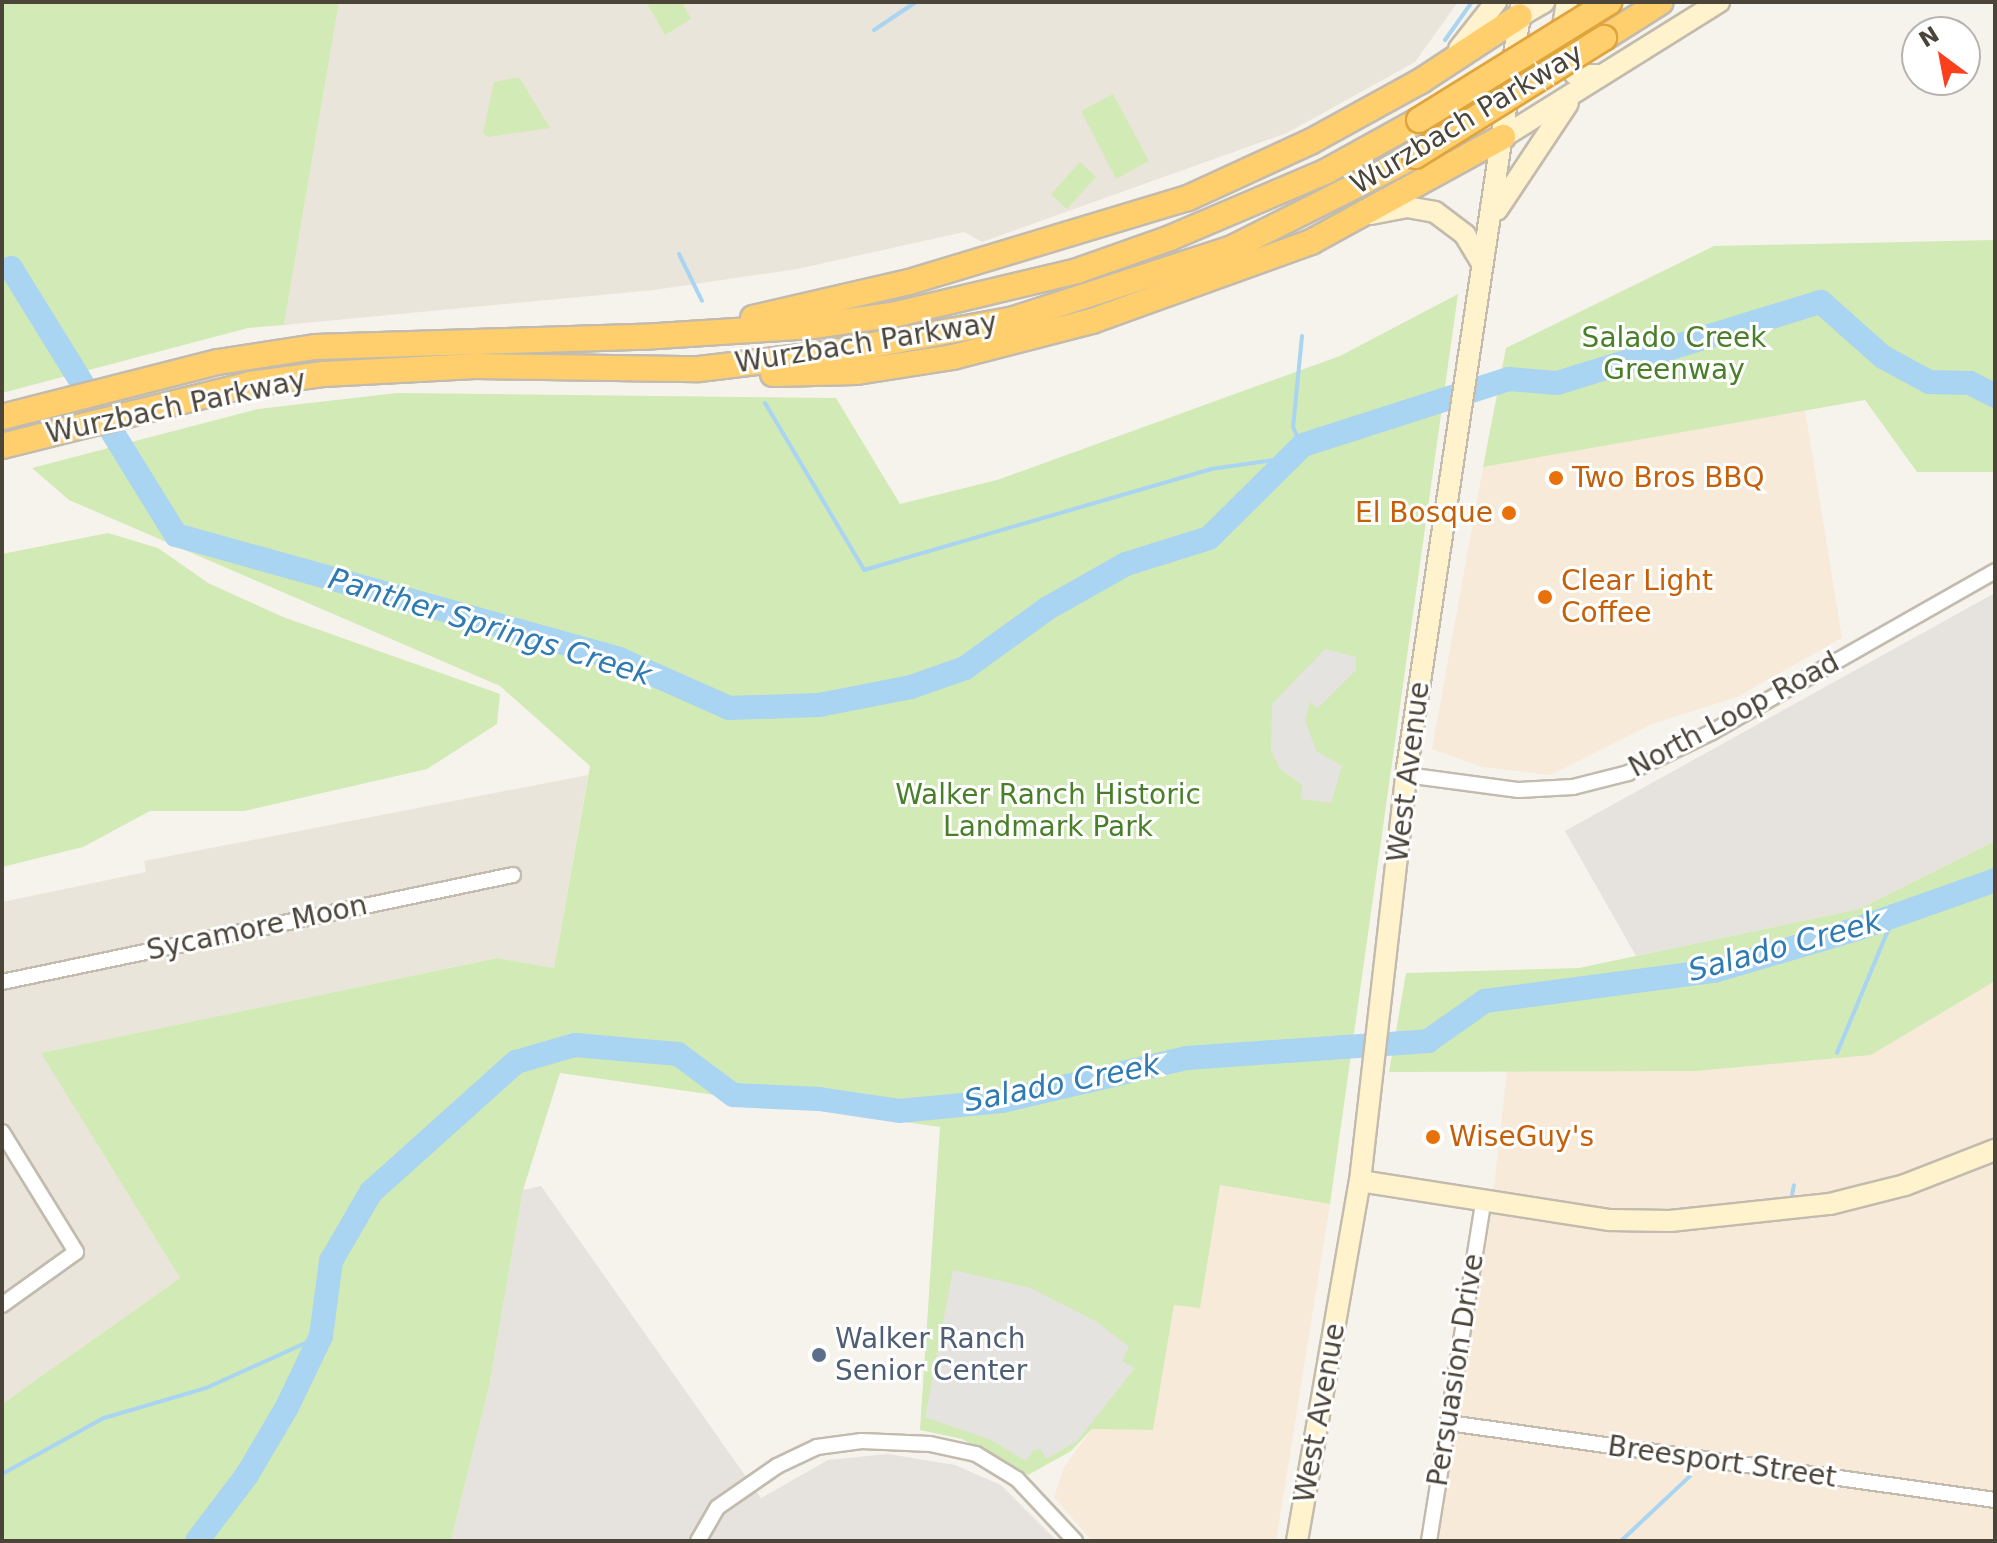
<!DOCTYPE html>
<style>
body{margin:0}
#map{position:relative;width:1997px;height:1543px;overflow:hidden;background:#f6f3ec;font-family:"DejaVu Sans",sans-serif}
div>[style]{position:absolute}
.residential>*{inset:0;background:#eae5da}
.commercial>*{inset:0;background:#f7ead8}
.industrial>*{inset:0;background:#e6e2dd}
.green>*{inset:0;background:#d2eab5}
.parking>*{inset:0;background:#e5e3e0}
.stream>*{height:4px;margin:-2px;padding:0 2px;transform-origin:2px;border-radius:2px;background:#a9d4f2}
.river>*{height:24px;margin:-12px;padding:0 12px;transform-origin:12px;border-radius:12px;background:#a9d4f2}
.roads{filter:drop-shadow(2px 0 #c2bbae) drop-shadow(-2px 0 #c2bbae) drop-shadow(0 2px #c2bbae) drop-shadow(0 -2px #c2bbae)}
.street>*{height:14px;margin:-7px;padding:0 7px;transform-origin:7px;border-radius:7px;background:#fff}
.secondary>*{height:20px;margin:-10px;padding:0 10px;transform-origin:10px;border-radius:10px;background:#fff3cd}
.highway>*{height:24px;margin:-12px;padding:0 12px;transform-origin:12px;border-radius:12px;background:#ffcf6e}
.bridges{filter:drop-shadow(2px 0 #e0a43c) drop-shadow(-2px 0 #e0a43c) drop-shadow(0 2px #e0a43c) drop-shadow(0 -2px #e0a43c)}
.highway-bridge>*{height:24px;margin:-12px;padding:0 12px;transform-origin:12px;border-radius:12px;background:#ffcf6e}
.dots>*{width:22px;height:22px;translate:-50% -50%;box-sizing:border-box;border:4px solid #fff;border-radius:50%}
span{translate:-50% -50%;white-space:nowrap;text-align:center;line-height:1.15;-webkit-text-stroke:6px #fff;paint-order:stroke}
.street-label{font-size:28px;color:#4b4439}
.park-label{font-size:28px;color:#4a7f2a}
.food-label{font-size:28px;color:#c56008}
.left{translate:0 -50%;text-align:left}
.right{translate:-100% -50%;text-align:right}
.service-label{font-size:28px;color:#4e5e75}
.water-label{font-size:30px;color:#2e7ab2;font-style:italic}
.frame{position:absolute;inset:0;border:4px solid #4b4439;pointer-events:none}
.north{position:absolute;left:1901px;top:16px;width:80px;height:80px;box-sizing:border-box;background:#fff;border:2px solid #b7b4b0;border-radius:50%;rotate:328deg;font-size:22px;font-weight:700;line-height:32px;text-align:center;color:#4b4439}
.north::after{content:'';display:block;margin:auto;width:28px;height:36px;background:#fc3f1d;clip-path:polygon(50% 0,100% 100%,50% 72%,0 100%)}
</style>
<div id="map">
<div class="residential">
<div style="clip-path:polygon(339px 2px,1458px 2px,1415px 62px,1287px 133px,982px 242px,964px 232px,797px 269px,654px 290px,284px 325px)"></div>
<div style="clip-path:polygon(588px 775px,554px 968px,496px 958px,42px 1053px,180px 1278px,2px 1404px,2px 902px,146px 872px,144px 861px)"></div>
</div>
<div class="commercial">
<div style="clip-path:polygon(1805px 410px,1842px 638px,1737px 697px,1652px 724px,1551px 775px,1482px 767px,1432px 749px,1483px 467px)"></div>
<div style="clip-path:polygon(1995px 981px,1995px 1541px,1437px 1541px,1491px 1214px,1507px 1071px,1697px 1071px,1871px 1055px)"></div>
<div style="clip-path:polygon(1220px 1185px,1330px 1204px,1276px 1541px,1092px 1541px,1054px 1497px,1064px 1467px,1092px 1429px,1153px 1430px,1174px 1305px,1200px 1307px)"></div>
</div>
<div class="industrial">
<div style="clip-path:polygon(1995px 593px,1995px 841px,1859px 909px,1636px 956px,1565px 831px)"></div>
<div style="clip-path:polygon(541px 1186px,761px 1498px,828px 1460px,888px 1454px,955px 1465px,1001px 1485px,1057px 1541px,451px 1541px,489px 1387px,523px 1190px)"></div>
</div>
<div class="green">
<div style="clip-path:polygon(2px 2px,339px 2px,284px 325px,248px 328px,2px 393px)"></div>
<div style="clip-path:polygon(646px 2px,682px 2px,691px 19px,665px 35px)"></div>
<div style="clip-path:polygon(519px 77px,550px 128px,488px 137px,483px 133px,494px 82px)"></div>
<div style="clip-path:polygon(1113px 94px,1149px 161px,1116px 179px,1081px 111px)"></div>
<div style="clip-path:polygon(1080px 162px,1096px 177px,1067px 209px,1051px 194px)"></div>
<div style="clip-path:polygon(1995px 240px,1995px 472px,1917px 472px,1865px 400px,1483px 467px,1506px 348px,1714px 246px)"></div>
<div style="clip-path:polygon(1458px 294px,1330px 1204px,1220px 1185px,1200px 1308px,1174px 1305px,1153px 1430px,1092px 1429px,1071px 1451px,1028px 1475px,962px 1439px,920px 1430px,940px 1127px,560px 1073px,523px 1190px,489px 1387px,451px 1541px,2px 1541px,2px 1404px,180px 1278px,41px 1053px,497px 958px,554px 968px,590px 766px,500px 686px,69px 500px,32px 468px,258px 409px,397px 393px,836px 398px,900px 504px,997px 480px,1340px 356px)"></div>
<div style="clip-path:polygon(108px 533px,158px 548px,208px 583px,283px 617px,500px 694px,497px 724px,427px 769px,244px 811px,150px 811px,83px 847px,2px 867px,2px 554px)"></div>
<div style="clip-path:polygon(1995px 841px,1995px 981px,1871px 1055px,1697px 1071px,1389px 1072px,1406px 973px,1579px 968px,1859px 909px)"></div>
</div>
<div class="parking">
<div style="clip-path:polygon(1325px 649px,1356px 657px,1356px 670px,1318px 708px,1310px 702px,1305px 720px,1316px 751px,1342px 766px,1331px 803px,1301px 799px,1302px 785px,1280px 769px,1271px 751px,1272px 704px)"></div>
<div style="clip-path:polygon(953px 1270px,1031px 1288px,1097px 1322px,1129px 1347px,1122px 1361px,1135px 1368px,1077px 1441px,1046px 1459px,1041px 1449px,1034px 1450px,1026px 1461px,991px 1440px,925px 1417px)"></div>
</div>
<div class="stream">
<div style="left:874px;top:30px;width:50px;rotate:-33.7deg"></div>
<div style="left:1445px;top:40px;width:47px;rotate:-54.6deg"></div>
<div style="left:679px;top:254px;width:52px;rotate:63.9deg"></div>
<div style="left:1302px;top:336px;width:91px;rotate:95.6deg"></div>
<div style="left:1293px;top:427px;width:22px;rotate:66deg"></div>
<div style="left:765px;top:403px;width:194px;rotate:59.3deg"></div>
<div style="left:864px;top:570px;width:361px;rotate:-16.2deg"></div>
<div style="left:1211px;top:469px;width:78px;rotate:-8.1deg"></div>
<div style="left:1837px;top:1053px;width:148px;rotate:-67.4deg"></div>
<div style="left:1792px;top:1195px;width:10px;rotate:-79deg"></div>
<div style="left:2px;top:1474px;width:116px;rotate:-28.8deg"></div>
<div style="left:104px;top:1418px;width:106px;rotate:-16.4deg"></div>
<div style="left:206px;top:1388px;width:126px;rotate:-24.3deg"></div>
<div style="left:1621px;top:1541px;width:95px;rotate:-43.3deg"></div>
</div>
<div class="river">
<div style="left:11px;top:268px;width:314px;rotate:58.3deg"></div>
<div style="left:176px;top:535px;width:460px;rotate:15.6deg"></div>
<div style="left:619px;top:659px;width:120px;rotate:24deg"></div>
<div style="left:729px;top:708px;width:90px;rotate:-1.9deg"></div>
<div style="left:819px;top:705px;width:94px;rotate:-11.1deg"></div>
<div style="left:911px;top:687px;width:57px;rotate:-19.4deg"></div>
<div style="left:965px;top:668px;width:102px;rotate:-35.9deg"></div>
<div style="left:1048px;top:608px;width:90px;rotate:-29.4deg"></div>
<div style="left:1126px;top:564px;width:87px;rotate:-17.4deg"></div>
<div style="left:1209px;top:538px;width:132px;rotate:-44.7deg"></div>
<div style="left:1303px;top:445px;width:216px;rotate:-17.8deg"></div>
<div style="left:1509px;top:379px;width:48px;rotate:4.8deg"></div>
<div style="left:1557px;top:383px;width:276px;rotate:-17.1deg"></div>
<div style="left:1821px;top:302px;width:83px;rotate:41.6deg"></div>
<div style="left:1883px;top:357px;width:52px;rotate:28.5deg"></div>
<div style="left:1929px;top:382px;width:41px;rotate:1.4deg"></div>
<div style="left:1970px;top:383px;width:28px;rotate:27deg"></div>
<div style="left:197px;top:1541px;width:83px;rotate:-52.9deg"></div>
<div style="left:247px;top:1475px;width:79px;rotate:-59.5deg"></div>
<div style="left:287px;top:1407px;width:79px;rotate:-64.4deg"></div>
<div style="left:321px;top:1336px;width:76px;rotate:-82.4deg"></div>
<div style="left:331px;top:1261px;width:80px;rotate:-59.9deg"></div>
<div style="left:371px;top:1192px;width:195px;rotate:-41.9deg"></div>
<div style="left:516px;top:1062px;width:61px;rotate:-16.1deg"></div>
<div style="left:575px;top:1045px;width:103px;rotate:5deg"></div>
<div style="left:678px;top:1054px;width:69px;rotate:36.7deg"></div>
<div style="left:733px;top:1095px;width:86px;rotate:2.7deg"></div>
<div style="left:819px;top:1099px;width:81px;rotate:8.5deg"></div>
<div style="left:899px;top:1111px;width:103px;rotate:-5.5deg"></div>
<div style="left:1002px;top:1101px;width:190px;rotate:-13.1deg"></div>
<div style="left:1187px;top:1058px;width:242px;rotate:-4deg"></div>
<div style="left:1428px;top:1041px;width:70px;rotate:-35.1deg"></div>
<div style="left:1485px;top:1001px;width:231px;rotate:-7.5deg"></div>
<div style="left:1714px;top:971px;width:149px;rotate:-16.4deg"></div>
<div style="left:1857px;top:929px;width:146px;rotate:-19.5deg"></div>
</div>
<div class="roads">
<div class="street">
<div style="left:1406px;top:775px;width:114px;rotate:7.6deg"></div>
<div style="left:1519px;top:790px;width:54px;rotate:-3.2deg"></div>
<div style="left:1573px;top:787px;width:57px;rotate:-14.3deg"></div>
<div style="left:1628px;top:773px;width:93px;rotate:-26deg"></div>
<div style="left:1712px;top:732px;width:326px;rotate:-29.6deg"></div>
<div style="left:2px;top:982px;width:522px;rotate:-11.83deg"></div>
<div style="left:2px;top:1132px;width:141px;rotate:58.3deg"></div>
<div style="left:76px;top:1252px;width:91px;rotate:144.4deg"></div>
<div style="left:1449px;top:1423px;width:551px;rotate:8.03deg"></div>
<div style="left:698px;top:1541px;width:39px;rotate:-60deg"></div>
<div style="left:718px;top:1507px;width:72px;rotate:-34.8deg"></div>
<div style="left:777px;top:1466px;width:44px;rotate:-25.4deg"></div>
<div style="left:817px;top:1447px;width:45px;rotate:-7.6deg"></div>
<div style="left:862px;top:1441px;width:68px;rotate:2.5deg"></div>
<div style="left:930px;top:1444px;width:47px;rotate:12.3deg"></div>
<div style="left:976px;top:1454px;width:48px;rotate:31.4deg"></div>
<div style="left:1017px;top:1479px;width:85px;rotate:46.9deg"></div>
<div style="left:1429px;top:1541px;width:346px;rotate:-80.9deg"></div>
</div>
<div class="secondary">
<div style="left:1567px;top:2px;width:55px;rotate:99.5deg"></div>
<div style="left:1558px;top:56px;width:26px;rotate:47deg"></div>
<div style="left:1576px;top:75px;width:26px"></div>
<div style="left:1520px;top:16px;width:28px;rotate:-30deg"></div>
<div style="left:1459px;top:49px;width:60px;rotate:-51.8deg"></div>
<div style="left:1503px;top:137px;width:255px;rotate:-32deg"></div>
<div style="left:1497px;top:210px;width:128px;rotate:-56.4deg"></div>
<div style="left:1371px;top:214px;width:37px;rotate:-11deg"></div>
<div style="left:1407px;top:207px;width:28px;rotate:10deg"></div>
<div style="left:1435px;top:212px;width:38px;rotate:37deg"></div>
<div style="left:1465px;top:235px;width:33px;rotate:59deg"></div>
<div style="left:1360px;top:1181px;width:253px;rotate:8.9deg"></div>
<div style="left:1610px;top:1220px;width:60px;rotate:1deg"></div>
<div style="left:1670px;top:1221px;width:161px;rotate:-6.1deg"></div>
<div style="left:1830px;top:1204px;width:77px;rotate:-14.2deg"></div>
<div style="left:1905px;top:1185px;width:97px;rotate:-21.3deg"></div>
<div style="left:1297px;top:1541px;width:365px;rotate:-80.1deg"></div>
<div style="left:1360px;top:1181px;width:409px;rotate:-83.5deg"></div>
<div style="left:1406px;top:775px;width:782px;rotate:-81.47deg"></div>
</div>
<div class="highway">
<div style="left:1604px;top:38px;width:67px;rotate:-32.3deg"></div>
<div style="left:753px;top:318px;width:160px;rotate:-13deg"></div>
<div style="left:909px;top:282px;width:291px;rotate:-16.8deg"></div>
<div style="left:1188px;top:198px;width:134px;rotate:-24.7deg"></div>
<div style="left:1310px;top:142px;width:127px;rotate:-28.8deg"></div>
<div style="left:1421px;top:81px;width:118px;rotate:-33.3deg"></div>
<div style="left:773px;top:374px;width:84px;rotate:-1.4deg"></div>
<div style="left:857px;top:372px;width:97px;rotate:-8.9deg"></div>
<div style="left:953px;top:357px;width:144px;rotate:-14.5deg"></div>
<div style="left:1092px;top:321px;width:233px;rotate:-19.8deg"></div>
<div style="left:1311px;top:242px;width:219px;rotate:-28.7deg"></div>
<div style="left:2px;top:417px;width:223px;rotate:-14.3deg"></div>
<div style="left:218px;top:362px;width:98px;rotate:-8.8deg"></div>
<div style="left:315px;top:347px;width:327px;rotate:-1.8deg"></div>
<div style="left:642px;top:337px;width:171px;rotate:-3.7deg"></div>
<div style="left:813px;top:326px;width:85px;rotate:-8.1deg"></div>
<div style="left:897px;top:314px;width:185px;rotate:-13.4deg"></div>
<div style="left:1077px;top:271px;width:99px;rotate:-19.5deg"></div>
<div style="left:1170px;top:238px;width:171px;rotate:-23.1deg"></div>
<div style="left:1327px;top:171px;width:105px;rotate:-29deg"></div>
<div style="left:2px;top:446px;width:256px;rotate:-14deg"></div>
<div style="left:250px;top:384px;width:75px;rotate:-7.7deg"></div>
<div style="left:324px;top:374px;width:151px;rotate:-3deg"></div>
<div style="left:475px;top:366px;width:224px;rotate:0.8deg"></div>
<div style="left:699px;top:369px;width:126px;rotate:-6.8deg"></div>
<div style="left:824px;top:354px;width:193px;rotate:-10.4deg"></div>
<div style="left:1014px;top:319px;width:227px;rotate:-18deg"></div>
<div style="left:1230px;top:249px;width:207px;rotate:-26.7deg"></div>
</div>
</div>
<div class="bridges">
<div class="highway-bridge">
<div style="left:1419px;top:120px;width:224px;rotate:-31.8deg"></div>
<div style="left:1415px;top:156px;width:223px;rotate:-32deg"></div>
</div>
</div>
<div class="dots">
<div style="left:1556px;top:478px;background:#e8710a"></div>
<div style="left:1509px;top:513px;background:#e8710a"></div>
<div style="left:1545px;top:597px;background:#e8710a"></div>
<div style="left:1433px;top:1137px;background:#e8710a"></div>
<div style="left:819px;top:1355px;background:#5c6f8a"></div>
</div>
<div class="street-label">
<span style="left:1467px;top:119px;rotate:-31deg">Wurzbach Parkway</span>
<span style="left:866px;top:343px;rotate:-9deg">Wurzbach Parkway</span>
<span style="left:176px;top:407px;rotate:-12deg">Wurzbach Parkway</span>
<span style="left:1734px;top:715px;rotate:-28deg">North Loop Road</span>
<span style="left:1409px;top:772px;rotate:-83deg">West Avenue</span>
<span style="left:257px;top:928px;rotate:-12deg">Sycamore Moon</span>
<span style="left:1456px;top:1370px;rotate:-81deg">Persuasion Drive</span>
<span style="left:1320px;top:1413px;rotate:-80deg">West Avenue</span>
<span style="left:1722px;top:1462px;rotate:8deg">Breesport Street</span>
</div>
<div class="park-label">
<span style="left:1674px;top:354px">Salado Creek<br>Greenway</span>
<span style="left:1048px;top:811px">Walker Ranch Historic<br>Landmark Park</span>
</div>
<div class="food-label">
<span class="left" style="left:1572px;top:478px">Two Bros BBQ</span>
<span class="right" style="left:1493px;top:513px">El Bosque</span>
<span class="left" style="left:1561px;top:597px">Clear Light<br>Coffee</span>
<span class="left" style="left:1449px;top:1137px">WiseGuy's</span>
</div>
<div class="service-label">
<span class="left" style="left:835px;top:1355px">Walker Ranch<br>Senior Center</span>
</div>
<div class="water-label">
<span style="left:490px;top:627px;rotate:17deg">Panther Springs Creek</span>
<span style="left:1785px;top:946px;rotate:-15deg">Salado Creek</span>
<span style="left:1062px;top:1083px;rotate:-11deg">Salado Creek</span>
</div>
<div class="frame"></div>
<div class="north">N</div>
</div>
